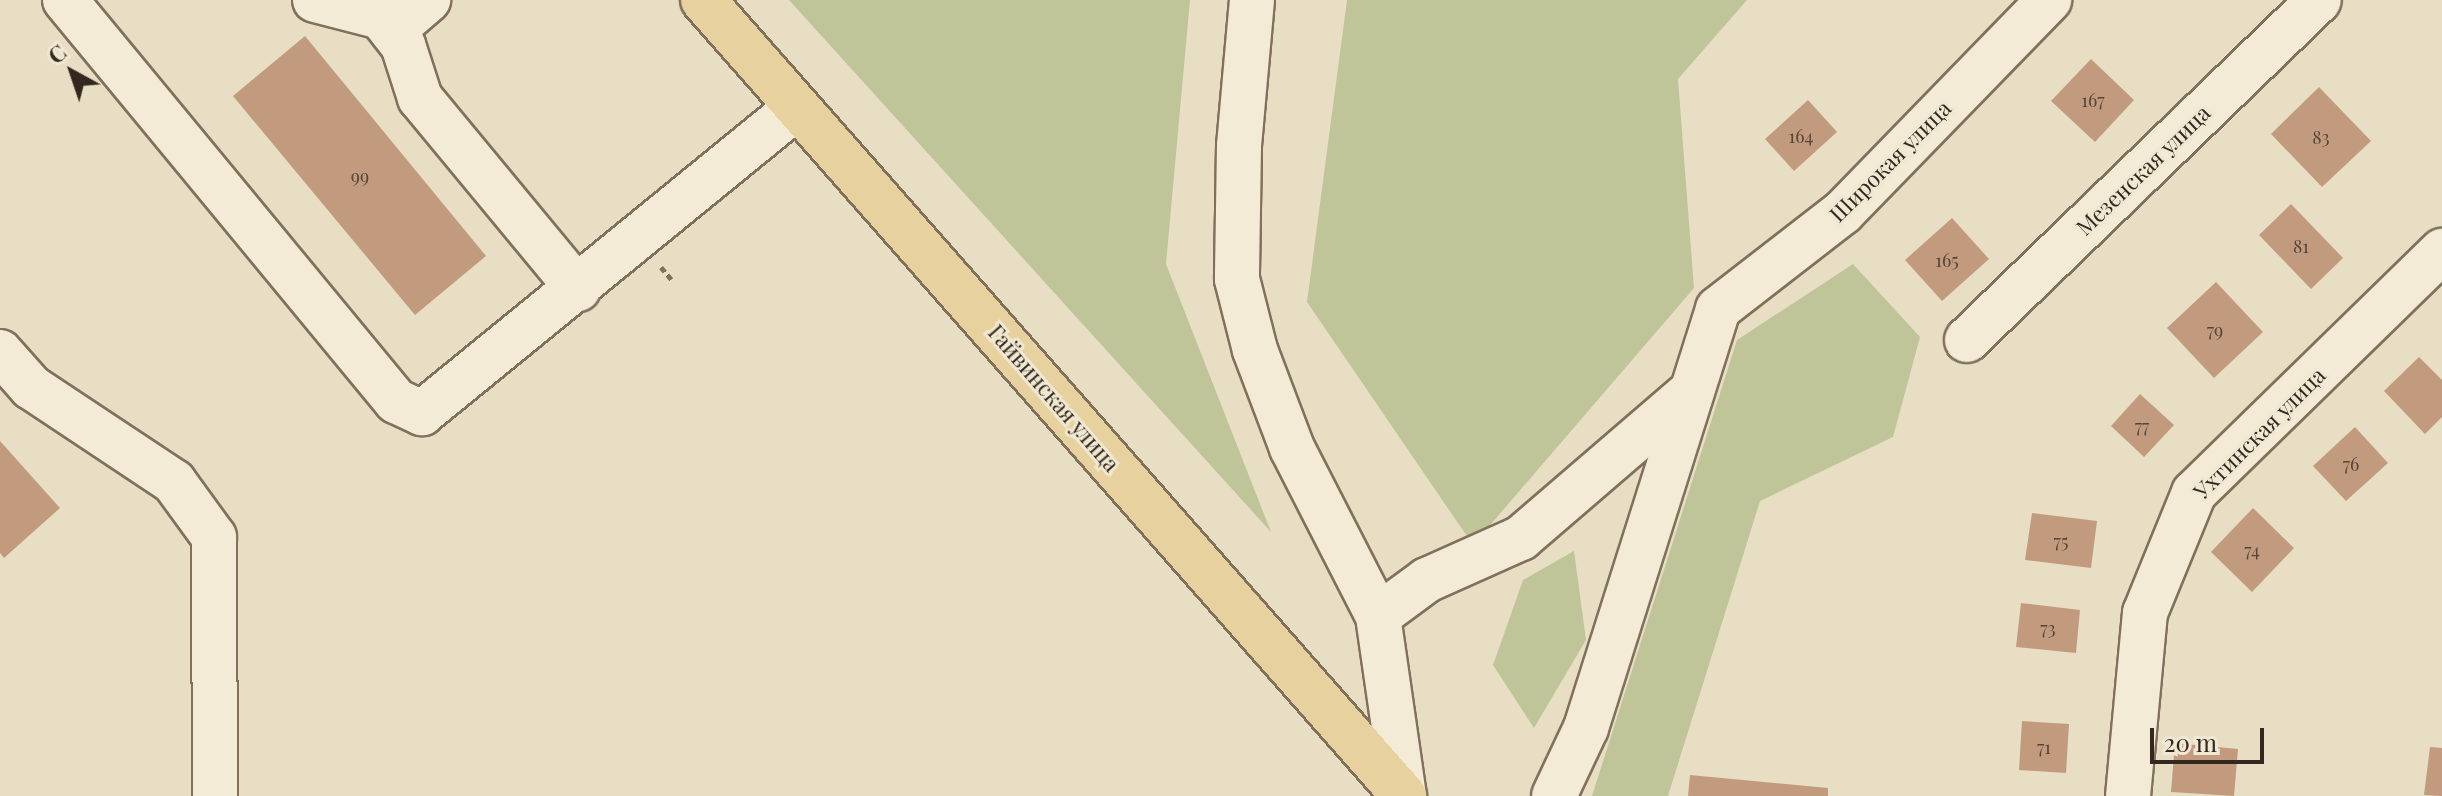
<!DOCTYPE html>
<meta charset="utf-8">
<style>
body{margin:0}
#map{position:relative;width:2442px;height:796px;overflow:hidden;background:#e8dec4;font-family:"Playfair Display",serif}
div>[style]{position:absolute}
.green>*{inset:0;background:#bfc599}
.building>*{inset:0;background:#c29b7e}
.path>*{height:5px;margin-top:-2.5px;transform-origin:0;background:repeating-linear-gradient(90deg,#80705c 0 6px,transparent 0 10px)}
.roads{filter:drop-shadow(2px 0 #80705c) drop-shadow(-2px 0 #80705c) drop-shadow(0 2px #80705c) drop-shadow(0 -2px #80705c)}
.minor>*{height:44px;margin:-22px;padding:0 22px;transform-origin:22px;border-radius:22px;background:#f4ebd6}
.major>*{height:44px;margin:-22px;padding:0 22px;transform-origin:22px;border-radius:22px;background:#e7d29f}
span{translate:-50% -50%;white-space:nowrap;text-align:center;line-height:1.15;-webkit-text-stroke:6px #f0e8d2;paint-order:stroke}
.number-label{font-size:18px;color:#564537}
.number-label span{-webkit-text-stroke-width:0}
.street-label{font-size:22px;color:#32281f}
.north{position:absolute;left:32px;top:32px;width:80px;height:80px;-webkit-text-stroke:6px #f0e8d2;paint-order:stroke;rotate:320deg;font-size:22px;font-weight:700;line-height:32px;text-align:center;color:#32281f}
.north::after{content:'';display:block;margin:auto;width:28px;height:36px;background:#32281f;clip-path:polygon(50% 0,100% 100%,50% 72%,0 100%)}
.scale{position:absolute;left:2150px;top:728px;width:114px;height:36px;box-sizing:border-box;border:4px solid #32281f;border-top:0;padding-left:10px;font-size:24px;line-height:28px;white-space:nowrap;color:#32281f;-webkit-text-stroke:6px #f0e8d2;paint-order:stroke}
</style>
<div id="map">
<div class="green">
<div style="clip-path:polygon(789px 0,1190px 0,1166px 264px,1271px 532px)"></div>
<div style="clip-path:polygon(1347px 0,1747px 0,1678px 79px,1694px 288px,1473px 545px,1307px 302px)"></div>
<div style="clip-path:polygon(1853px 264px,1920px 337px,1893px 437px,1760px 501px,1668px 796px,1592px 796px,1737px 340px)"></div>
<div style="clip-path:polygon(1574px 551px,1586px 640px,1534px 728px,1493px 665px,1523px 580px)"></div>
</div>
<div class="building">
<div style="clip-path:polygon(305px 36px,486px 256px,415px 315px,233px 96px)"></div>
<div style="clip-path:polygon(2091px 59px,2134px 100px,2095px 142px,2051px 101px)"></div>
<div style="clip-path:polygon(2319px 87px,2371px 141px,2322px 187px,2271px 134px)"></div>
<div style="clip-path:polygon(1808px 100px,1837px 132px,1794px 171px,1765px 139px)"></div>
<div style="clip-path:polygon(2291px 204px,2343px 258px,2311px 289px,2259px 235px)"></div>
<div style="clip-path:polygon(1952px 218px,1989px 259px,1942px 301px,1905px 260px)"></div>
<div style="clip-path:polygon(2216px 282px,2263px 332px,2214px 378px,2167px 328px)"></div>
<div style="clip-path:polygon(2419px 357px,2442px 380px,2442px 417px,2425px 434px,2384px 391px)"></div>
<div style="clip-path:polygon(2140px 394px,2174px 425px,2144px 457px,2111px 426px)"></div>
<div style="clip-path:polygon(2355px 427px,2388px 463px,2346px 501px,2313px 466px)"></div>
<div style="clip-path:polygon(0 441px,60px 508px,4px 558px,0 553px)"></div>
<div style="clip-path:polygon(2253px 508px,2294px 548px,2252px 592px,2211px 552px)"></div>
<div style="clip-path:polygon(2032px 513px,2097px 521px,2091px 568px,2025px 560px)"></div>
<div style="clip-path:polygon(2021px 603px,2080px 610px,2076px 653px,2016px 647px)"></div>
<div style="clip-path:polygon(2022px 721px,2069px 724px,2066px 773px,2019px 770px)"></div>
<div style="clip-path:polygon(2175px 743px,2238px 749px,2234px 796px,2171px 792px)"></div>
<div style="clip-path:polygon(2430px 747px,2442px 748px,2442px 796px,2424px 795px)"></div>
<div style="clip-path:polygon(1690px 775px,1828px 788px,1828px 796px,1688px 796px)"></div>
</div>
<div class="path">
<div style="left:661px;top:267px;width:16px;rotate:50deg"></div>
</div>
<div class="roads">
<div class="minor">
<div style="left:65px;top:0;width:520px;rotate:50.46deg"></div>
<div style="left:396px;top:401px;width:29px;rotate:25deg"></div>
<div style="left:422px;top:413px;width:484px;rotate:-39.2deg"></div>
<div style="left:315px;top:0;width:68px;rotate:14.4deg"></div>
<div style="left:381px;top:17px;width:36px;rotate:52deg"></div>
<div style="left:403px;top:45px;width:56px;rotate:72.2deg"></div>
<div style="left:420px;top:98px;width:248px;rotate:50.4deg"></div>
<div style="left:1252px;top:0;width:147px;rotate:95.1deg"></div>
<div style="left:1239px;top:146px;width:133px;rotate:90.9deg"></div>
<div style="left:1237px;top:279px;width:73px;rotate:75.8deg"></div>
<div style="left:1255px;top:350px;width:105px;rotate:69.3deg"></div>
<div style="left:1292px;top:448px;width:189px;rotate:62.9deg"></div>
<div style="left:1378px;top:616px;width:182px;rotate:81.8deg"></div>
<div style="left:392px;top:31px;width:48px;rotate:-40.7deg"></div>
<div style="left:1967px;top:340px;width:489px;rotate:-44deg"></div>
<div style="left:0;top:352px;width:47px;rotate:48.5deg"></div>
<div style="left:31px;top:387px;width:172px;rotate:33.6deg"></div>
<div style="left:174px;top:482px;width:68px;rotate:54deg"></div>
<div style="left:214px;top:537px;width:259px;rotate:89.8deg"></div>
<div style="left:1378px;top:616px;width:61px;rotate:-36.3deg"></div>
<div style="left:1427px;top:580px;width:103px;rotate:-24.1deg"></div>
<div style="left:1521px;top:538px;width:225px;rotate:-40.7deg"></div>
<div style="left:1554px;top:796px;width:75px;rotate:-64.8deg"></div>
<div style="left:1586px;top:728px;width:439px;rotate:-72.5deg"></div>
<div style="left:1718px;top:309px;width:158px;rotate:-37.8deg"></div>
<div style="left:1843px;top:212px;width:296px;rotate:-45.8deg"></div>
<div style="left:2128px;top:796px;width:184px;rotate:-84.7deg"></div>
<div style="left:2145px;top:613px;width:130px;rotate:-67.8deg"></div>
<div style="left:2194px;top:493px;width:347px;rotate:-44.3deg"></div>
</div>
<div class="major">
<div style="left:703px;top:0;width:1061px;rotate:48.63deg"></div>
</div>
</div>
<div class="number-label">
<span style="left:2093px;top:100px">167</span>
<span style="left:1801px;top:136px">164</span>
<span style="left:2321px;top:137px">83</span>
<span style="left:360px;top:176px">99</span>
<span style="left:2301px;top:246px">81</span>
<span style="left:1947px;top:260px">165</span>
<span style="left:2215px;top:330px">79</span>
<span style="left:2142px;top:426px">77</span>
<span style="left:2351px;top:464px">76</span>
<span style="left:2061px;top:541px">75</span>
<span style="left:2252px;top:550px">74</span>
<span style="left:2048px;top:628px">73</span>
<span style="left:2044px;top:747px">71</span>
</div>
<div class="street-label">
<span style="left:1890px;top:161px;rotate:-45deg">Широкая улица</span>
<span style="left:2143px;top:170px;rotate:-44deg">Мезенская улица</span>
<span style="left:1054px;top:398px;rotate:49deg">Гайвинская улица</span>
<span style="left:2259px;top:433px;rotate:-45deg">Ухтинская улица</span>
</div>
<div class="north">С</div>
<div class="scale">20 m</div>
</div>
